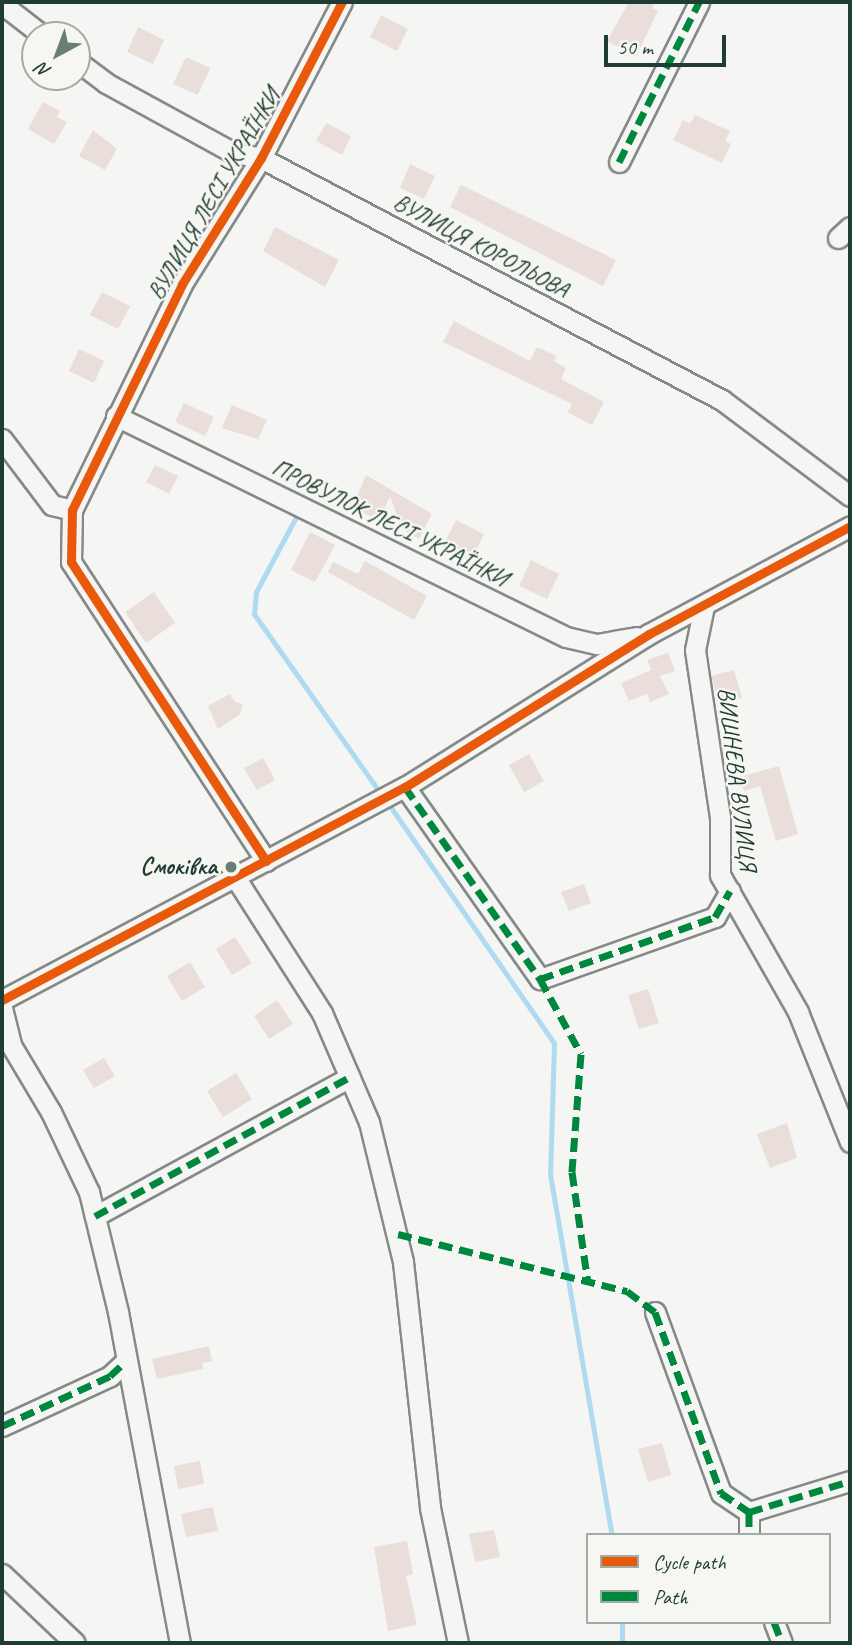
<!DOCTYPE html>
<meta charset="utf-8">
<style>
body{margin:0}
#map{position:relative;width:852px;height:1645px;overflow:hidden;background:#f5f5f3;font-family:Caveat,sans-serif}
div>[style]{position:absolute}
.stream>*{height:5px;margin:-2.5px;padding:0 2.5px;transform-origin:2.5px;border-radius:2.5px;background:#aedbf2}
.building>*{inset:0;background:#e9deda}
.roads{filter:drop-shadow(2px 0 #858a88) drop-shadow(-2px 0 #858a88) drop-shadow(0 2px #858a88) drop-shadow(0 -2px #858a88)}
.minor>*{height:19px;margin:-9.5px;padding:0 9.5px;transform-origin:9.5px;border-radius:9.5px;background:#f5f5f3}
.quiet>*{height:7px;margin-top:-3.5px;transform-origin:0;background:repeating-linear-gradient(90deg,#00873e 0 14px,transparent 0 21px)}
.cycleway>*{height:9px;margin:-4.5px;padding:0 4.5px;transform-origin:4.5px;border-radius:4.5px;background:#e8590c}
.dots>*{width:19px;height:19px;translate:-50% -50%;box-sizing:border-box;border:4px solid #f6f6f2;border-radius:50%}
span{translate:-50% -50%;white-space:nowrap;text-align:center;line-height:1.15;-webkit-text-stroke:5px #f6f6f2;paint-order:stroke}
.street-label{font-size:24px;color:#1f3d34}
.poi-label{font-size:24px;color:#1f3d34;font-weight:700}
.right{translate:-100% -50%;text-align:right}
.frame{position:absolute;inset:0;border:4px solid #1f3d34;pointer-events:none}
.legend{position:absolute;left:586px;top:1533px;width:245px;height:91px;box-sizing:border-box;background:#f6f6f2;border:2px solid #a0aca6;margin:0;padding:9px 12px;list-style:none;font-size:21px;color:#1f3d34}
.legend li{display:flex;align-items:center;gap:14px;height:35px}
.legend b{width:35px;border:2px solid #a0aca6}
.north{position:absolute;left:21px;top:21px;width:70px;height:70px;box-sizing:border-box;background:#f6f6f2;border:2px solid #a0aca6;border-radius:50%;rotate:221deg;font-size:19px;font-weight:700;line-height:28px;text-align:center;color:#1f3d34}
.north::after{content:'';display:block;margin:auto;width:24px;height:32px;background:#6a7d77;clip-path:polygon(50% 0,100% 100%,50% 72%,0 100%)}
.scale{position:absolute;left:604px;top:35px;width:122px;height:32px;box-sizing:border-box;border:4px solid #1f3d34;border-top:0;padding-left:9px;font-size:21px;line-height:24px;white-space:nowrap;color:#1f3d34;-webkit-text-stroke:5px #f6f6f2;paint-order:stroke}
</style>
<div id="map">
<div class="stream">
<div style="left:296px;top:517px;width:85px;rotate:118.1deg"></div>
<div style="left:256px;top:592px;width:22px;rotate:95deg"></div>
<div style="left:254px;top:614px;width:212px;rotate:54.8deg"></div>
<div style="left:392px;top:809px;width:285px;rotate:55.3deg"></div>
<div style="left:554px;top:1043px;width:131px;rotate:91.7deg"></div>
<div style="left:550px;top:1174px;width:366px;rotate:80.3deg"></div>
<div style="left:622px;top:1643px;width:21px;rotate:-90deg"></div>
</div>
<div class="building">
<div style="clip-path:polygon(629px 2px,655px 2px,652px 8px,658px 11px,636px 56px,607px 41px)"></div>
<div style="clip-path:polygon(381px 15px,408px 29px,397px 51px,370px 37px)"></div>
<div style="clip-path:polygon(138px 27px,164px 40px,153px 64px,127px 52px)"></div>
<div style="clip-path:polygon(186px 57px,210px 68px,198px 95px,173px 84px)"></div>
<div style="clip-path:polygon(43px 102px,60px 111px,57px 117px,67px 122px,54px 144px,28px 129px)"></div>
<div style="clip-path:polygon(695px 115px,730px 131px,725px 141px,731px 144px,722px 163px,673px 140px,683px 120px,690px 124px)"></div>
<div style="clip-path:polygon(326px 123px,351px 136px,342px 155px,316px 141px)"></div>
<div style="clip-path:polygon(93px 130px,117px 149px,105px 170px,79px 156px)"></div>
<div style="clip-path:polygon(410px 164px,435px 176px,424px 199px,400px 188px)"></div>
<div style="clip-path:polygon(461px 185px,616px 260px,603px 286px,450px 207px)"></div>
<div style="clip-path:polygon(275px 227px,339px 260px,325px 287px,263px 251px)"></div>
<div style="clip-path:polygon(102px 292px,130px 306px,118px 329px,90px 315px)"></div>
<div style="clip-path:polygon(454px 321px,530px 361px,537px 347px,557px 356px,554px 361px,566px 368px,561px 379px,604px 402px,592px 425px,567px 412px,572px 404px,443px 342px)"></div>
<div style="clip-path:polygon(79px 349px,104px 361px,94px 383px,69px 371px)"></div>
<div style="clip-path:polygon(184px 403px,214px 417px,205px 436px,175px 422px)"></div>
<div style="clip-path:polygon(232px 405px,267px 420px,258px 439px,222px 428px)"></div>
<div style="clip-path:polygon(155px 465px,178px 476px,169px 494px,146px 482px)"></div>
<div style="clip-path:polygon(366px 475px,432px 514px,419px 539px,402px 529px,390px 496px,379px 520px,352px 508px)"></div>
<div style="clip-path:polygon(456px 520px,484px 534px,471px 561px,443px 546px)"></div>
<div style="clip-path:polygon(310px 532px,335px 545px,315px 582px,291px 570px)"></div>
<div style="clip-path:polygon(531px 560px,559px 574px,547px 599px,519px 586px)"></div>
<div style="clip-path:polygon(365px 561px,427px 596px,414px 620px,328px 572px,333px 562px,358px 574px)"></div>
<div style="clip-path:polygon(154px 592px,175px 623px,146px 643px,125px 612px)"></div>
<div style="clip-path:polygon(668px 653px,675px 671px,660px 676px,669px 694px,650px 702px,647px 694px,629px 701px,621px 683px,651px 670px,647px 660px)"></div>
<div style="clip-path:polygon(734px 670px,742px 698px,719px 704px,711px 676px)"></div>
<div style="clip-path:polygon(230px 694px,235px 702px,243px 704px,240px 714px,218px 729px,208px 706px)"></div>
<div style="clip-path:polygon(529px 754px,544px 781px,524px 792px,509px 765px)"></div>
<div style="clip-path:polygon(263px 758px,275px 780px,257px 790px,244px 768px)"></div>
<div style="clip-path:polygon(779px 766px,798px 834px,776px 841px,760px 786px,744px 791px,740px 777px)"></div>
<div style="clip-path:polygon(584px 884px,591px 903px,569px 911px,561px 892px)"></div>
<div style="clip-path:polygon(235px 937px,252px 963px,232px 975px,216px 949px)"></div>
<div style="clip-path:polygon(190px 962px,205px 987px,182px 1001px,167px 976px)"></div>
<div style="clip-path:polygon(648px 989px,659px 1023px,639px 1029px,628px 995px)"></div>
<div style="clip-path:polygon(277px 1000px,293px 1024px,269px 1039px,254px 1016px)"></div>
<div style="clip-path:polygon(104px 1058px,115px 1076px,94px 1088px,83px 1070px)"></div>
<div style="clip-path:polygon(236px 1073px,252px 1099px,223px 1117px,207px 1091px)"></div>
<div style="clip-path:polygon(787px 1123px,797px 1158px,770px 1168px,757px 1134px)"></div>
<div style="clip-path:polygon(209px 1346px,212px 1361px,202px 1363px,203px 1369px,157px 1379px,152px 1359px)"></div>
<div style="clip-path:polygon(662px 1443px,671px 1475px,648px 1482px,638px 1449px)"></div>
<div style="clip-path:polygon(200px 1461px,204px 1484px,178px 1489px,174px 1466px)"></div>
<div style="clip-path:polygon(213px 1507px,218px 1531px,186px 1537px,181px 1514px)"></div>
<div style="clip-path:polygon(494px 1530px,500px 1557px,475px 1562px,469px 1534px)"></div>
<div style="clip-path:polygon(407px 1541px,413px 1574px,406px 1576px,417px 1625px,388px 1631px,374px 1547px)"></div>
</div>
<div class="roads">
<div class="minor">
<div style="left:2px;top:4px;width:51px;rotate:37.8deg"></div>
<div style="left:77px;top:61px;width:36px;rotate:37deg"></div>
<div style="left:106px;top:83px;width:146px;rotate:28.7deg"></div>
<div style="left:234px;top:153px;width:27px;rotate:10deg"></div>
<div style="left:261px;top:158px;width:521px;rotate:27.7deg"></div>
<div style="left:722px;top:400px;width:160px;rotate:36.9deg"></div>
<div style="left:619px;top:162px;width:179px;rotate:-63.4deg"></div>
<div style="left:838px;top:238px;width:16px;rotate:-43deg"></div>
<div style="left:116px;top:416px;width:501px;rotate:26.16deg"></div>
<div style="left:566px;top:637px;width:32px;rotate:13deg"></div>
<div style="left:597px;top:644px;width:40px;rotate:-10deg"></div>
<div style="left:2px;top:439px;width:83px;rotate:52.9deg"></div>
<div style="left:52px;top:505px;width:21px;rotate:14deg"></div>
<div style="left:704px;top:606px;width:45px;rotate:101.6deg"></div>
<div style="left:695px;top:650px;width:170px;rotate:81.5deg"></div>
<div style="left:720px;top:818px;width:57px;rotate:90deg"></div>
<div style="left:720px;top:875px;width:158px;rotate:60.3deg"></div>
<div style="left:798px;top:1012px;width:140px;rotate:68.2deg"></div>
<div style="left:405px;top:787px;width:235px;rotate:54.9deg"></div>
<div style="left:540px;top:979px;width:186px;rotate:-19.5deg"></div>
<div style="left:715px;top:917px;width:30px;rotate:-60deg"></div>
<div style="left:266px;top:861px;width:357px;rotate:-123.1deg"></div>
<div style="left:71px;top:562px;width:52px;rotate:-88.9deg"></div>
<div style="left:72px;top:510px;width:251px;rotate:-64deg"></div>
<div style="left:182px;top:284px;width:149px;rotate:-57.9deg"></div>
<div style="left:261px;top:158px;width:176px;rotate:-62.6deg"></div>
<div style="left:235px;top:877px;width:161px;rotate:57.4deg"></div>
<div style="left:322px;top:1013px;width:119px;rotate:66.7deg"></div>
<div style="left:369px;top:1122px;width:144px;rotate:76.3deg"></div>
<div style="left:403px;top:1262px;width:247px;rotate:83.7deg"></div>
<div style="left:430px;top:1508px;width:138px;rotate:78.3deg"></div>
<div style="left:2px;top:1000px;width:456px;rotate:-27.9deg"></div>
<div style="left:405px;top:787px;width:288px;rotate:-32.1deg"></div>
<div style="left:649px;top:634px;width:228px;rotate:-28.2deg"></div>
<div style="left:2px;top:1008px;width:38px;rotate:76deg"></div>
<div style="left:11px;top:1045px;width:78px;rotate:59.2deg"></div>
<div style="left:51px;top:1112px;width:89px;rotate:64.6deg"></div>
<div style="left:89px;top:1192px;width:123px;rotate:76.4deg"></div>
<div style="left:118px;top:1312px;width:337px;rotate:79.4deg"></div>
<div style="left:95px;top:1216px;width:290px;rotate:-28.6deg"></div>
<div style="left:655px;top:1312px;width:193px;rotate:70deg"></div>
<div style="left:721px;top:1493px;width:34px;rotate:34deg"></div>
<div style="left:749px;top:1512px;width:23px;rotate:90deg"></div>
<div style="left:2px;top:1426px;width:119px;rotate:-24.8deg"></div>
<div style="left:110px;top:1376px;width:19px;rotate:-43deg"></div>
<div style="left:749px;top:1512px;width:106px;rotate:-17.1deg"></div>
<div style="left:2px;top:1574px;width:100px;rotate:43.4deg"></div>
<div style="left:774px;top:1622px;width:22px;rotate:69deg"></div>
</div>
</div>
<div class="quiet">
<div style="left:619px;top:162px;width:179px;rotate:-63.4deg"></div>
<div style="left:405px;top:787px;width:235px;rotate:54.9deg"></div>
<div style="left:540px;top:979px;width:85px;rotate:61.3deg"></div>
<div style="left:581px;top:1054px;width:118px;rotate:94.4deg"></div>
<div style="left:572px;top:1172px;width:112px;rotate:81.8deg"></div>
<div style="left:540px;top:979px;width:186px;rotate:-19.5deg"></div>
<div style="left:715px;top:917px;width:30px;rotate:-60deg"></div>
<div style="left:95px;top:1216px;width:290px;rotate:-28.6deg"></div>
<div style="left:398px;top:1234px;width:236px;rotate:14deg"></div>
<div style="left:627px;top:1291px;width:35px;rotate:37deg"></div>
<div style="left:655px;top:1312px;width:193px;rotate:70deg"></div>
<div style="left:721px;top:1493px;width:34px;rotate:34deg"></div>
<div style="left:749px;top:1512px;width:23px;rotate:90deg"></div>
<div style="left:2px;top:1426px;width:119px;rotate:-24.8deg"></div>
<div style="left:110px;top:1376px;width:19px;rotate:-43deg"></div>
<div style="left:749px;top:1512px;width:106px;rotate:-17.1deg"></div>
<div style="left:774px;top:1622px;width:22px;rotate:69deg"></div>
</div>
<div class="cycleway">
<div style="left:266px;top:861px;width:357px;rotate:-123.1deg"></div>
<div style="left:71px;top:562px;width:52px;rotate:-88.9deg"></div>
<div style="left:72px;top:510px;width:251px;rotate:-64deg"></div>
<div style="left:182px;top:284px;width:149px;rotate:-57.9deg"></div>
<div style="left:261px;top:158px;width:176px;rotate:-62.6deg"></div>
<div style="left:2px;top:1000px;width:456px;rotate:-27.9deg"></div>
<div style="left:405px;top:787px;width:288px;rotate:-32.1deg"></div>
<div style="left:649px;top:634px;width:228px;rotate:-28.2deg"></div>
</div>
<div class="dots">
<div style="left:231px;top:867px;background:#6a7d77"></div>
</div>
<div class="street-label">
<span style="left:214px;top:194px;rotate:-60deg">ВУЛИЦЯ ЛЕСІ УКРАЇНКИ</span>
<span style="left:481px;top:246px;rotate:28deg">ВУЛИЦЯ КОРОЛЬОВА</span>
<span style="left:390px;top:523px;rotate:26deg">ПРОВУЛОК ЛЕСІ УКРАЇНКИ</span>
<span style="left:737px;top:779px;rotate:83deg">ВИШНЕВА ВУЛИЦЯ</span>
</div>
<div class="poi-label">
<span class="right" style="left:217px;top:867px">Смоківка</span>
</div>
<div class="frame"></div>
<ul class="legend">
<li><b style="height:9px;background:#e8590c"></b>Cycle path</li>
<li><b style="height:9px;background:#00873e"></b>Path</li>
</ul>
<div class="north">N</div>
<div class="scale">50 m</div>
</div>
